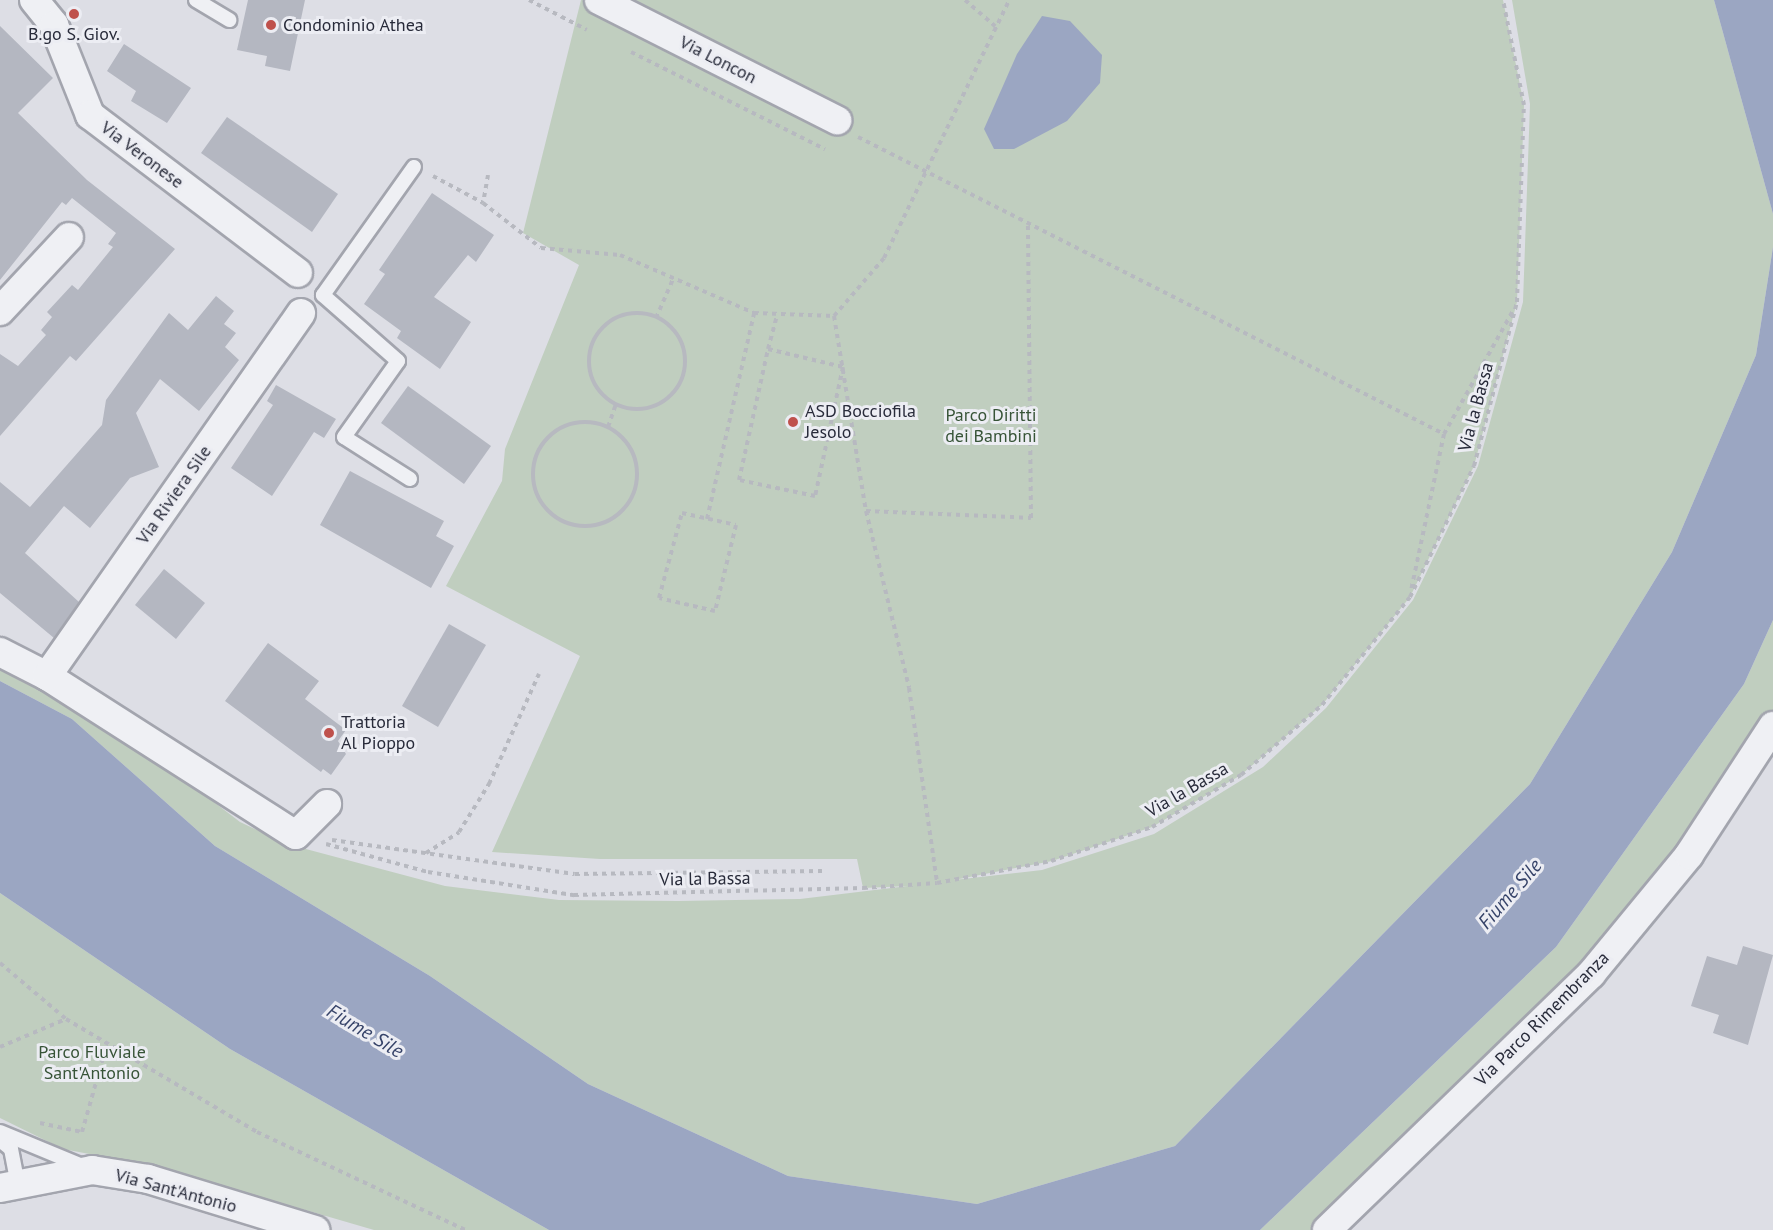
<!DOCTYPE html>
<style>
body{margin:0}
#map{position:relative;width:1773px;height:1230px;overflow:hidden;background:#dddee5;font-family:"PT Sans",sans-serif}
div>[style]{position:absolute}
.green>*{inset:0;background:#c0cebf}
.water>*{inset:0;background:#9ba6c2}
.building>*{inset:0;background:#b4b7c1}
.path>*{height:4px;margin-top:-2px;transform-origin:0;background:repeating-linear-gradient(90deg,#b7b9c0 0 4.5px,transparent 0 9px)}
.path>.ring{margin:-2px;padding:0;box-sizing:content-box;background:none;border:4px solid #b7b9c0;border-radius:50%}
.roads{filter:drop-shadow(2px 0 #a3a5ae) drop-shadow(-2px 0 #a3a5ae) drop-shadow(0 2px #a3a5ae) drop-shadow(0 -2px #a3a5ae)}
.service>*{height:14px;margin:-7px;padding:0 7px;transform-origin:7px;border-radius:7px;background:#eff0f4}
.minor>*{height:28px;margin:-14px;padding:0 14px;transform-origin:14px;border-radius:14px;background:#eff0f4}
.dots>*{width:16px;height:16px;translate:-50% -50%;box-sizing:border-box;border:3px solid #ecedf3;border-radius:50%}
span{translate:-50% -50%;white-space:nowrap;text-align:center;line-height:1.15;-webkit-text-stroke:6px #ecedf3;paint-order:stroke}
.poi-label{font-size:18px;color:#282b3a}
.left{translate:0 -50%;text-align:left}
.street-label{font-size:18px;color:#282b3a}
.park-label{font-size:18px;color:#375437}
.water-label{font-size:20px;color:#364369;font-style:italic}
</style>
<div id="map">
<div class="green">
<div style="clip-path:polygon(581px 0,1503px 0,1524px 105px,1517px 302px,1474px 466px,1410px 597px,1322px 705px,1241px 775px,1152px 827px,1052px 861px,954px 880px,1042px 870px,1154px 834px,1263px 767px,1326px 708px,1413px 600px,1478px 466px,1523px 302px,1530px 104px,1512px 0,1714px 0,1773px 214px,1773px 247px,1756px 355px,1672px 552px,1530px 784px,1175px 1146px,977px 1204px,788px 1176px,588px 1084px,430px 976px,215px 846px,72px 719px,0 681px,0 663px,146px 750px,240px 822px,287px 844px,445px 886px,559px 900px,678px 901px,800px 899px,908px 886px,863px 888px,857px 859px,600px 859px,492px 852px,580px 656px,446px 586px,502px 481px,505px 449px,579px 265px,523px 233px)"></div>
<div style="clip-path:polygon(1773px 620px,1773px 726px,1689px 855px,1327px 1230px,1260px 1230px,1556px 947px,1744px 684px)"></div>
<div style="clip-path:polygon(0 893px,230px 1049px,549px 1230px,374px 1230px,158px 1167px,63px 1149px,0 1118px)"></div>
</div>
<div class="water">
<div style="clip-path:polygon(1714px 0,1773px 0,1773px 214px)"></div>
<div style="clip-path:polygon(1042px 16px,1070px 21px,1102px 55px,1100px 83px,1067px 121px,1014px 149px,994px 149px,984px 129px,1017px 54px)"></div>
<div style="clip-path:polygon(1773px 247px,1773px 620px,1744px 684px,1556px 947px,1260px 1230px,549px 1230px,230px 1049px,0 893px,0 681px,72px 719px,215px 846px,430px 976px,588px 1084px,788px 1176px,977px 1204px,1175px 1146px,1530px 784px,1672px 552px,1756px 355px)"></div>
</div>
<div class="building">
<div style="clip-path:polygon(248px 0,305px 0,290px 71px,265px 66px,267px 56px,237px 50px)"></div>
<div style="clip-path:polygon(0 26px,53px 78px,18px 113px,87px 180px,175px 249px,76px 361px,70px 356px,0 436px,0 354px,18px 366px,46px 335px,41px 330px,52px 317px,47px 312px,72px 285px,78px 290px,113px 247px,108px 244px,116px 233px,72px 198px,66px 205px,62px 202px,0 280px)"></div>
<div style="clip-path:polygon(124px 44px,191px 88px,167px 123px,131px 101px,136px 91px,107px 71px)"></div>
<div style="clip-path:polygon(227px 117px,338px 194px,312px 232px,201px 153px)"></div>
<div style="clip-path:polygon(432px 193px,494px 235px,476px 262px,468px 255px,434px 297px,471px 322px,440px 369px,397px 338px,401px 331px,364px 304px,385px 274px,379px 270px)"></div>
<div style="clip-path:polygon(216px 296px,234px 311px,224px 324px,236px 333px,225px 347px,239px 360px,199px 411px,160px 379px,136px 413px,159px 467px,130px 478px,90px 528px,64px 506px,25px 553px,79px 602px,54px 638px,0 593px,0 482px,30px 507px,102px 425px,106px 400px,169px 313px,188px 330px)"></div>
<div style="clip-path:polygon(276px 385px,336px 419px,324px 438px,314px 432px,272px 496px,231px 468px,273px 405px,267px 401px)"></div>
<div style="clip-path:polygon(408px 386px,491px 446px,464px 484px,381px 423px)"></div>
<div style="clip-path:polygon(350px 471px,444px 521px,436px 536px,454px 546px,431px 588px,320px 525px)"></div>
<div style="clip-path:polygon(164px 569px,205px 603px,176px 639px,135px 605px)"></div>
<div style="clip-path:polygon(449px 624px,486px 645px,438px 727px,402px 706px)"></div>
<div style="clip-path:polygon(268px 643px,319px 681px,305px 699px,346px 730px,338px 741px,346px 754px,331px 775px,323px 769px,321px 772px,225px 701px)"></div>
<div style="clip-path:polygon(1743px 946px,1773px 955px,1748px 1045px,1713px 1033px,1719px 1015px,1691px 1006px,1707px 956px,1737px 965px)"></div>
</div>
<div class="path">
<div style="left:529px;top:0;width:65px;rotate:27.3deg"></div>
<div style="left:965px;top:0;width:40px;rotate:41deg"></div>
<div style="left:631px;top:52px;width:217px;rotate:26.6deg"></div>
<div style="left:858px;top:137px;width:657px;rotate:26.88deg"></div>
<div style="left:1444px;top:434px;width:160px;rotate:101.9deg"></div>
<div style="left:488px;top:175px;width:28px;rotate:100deg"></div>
<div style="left:483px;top:203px;width:73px;rotate:37.8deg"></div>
<div style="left:541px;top:248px;width:79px;rotate:5.1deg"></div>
<div style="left:620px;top:255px;width:146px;rotate:23.4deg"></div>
<div style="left:754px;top:313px;width:80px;rotate:2.1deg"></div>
<div style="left:834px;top:316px;width:77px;rotate:-49.2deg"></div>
<div style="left:884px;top:258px;width:287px;rotate:-64.1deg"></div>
<div style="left:433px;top:176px;width:57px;rotate:28.4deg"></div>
<div class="ring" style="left:589px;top:313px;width:92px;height:92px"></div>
<div style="left:834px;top:316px;width:198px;rotate:80.7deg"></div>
<div style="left:866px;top:511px;width:182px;rotate:76.3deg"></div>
<div style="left:909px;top:688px;width:197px;rotate:81.8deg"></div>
<div style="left:656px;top:318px;width:43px;rotate:-66.4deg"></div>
<div style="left:768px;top:349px;width:77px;rotate:13.5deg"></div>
<div style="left:843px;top:367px;width:132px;rotate:102.2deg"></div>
<div style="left:815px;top:496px;width:78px;rotate:-168.1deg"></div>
<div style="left:739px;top:480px;width:134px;rotate:-77.5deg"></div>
<div style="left:768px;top:349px;width:34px;rotate:-75deg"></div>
<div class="ring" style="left:533px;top:422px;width:100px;height:100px"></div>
<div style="left:608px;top:427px;width:24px;rotate:-71deg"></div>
<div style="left:1444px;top:434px;width:143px;rotate:-60.8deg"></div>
<div style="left:866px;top:511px;width:165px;rotate:2.4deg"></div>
<div style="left:1031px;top:518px;width:294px;rotate:-90.6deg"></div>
<div style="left:682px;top:513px;width:55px;rotate:12.5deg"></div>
<div style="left:736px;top:525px;width:89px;rotate:103.7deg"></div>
<div style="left:715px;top:611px;width:57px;rotate:-166.9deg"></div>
<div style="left:659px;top:598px;width:88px;rotate:-74.9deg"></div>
<div style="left:707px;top:519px;width:211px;rotate:-77.1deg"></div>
<div style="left:332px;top:840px;width:245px;rotate:8deg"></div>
<div style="left:575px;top:874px;width:247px;rotate:-0.7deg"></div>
<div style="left:326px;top:844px;width:106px;rotate:15.4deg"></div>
<div style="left:428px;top:872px;width:148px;rotate:9deg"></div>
<div style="left:574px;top:895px;width:289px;rotate:-1.4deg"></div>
<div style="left:863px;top:888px;width:74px;rotate:-3.9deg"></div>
<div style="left:937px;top:883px;width:116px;rotate:-10.9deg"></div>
<div style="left:1051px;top:861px;width:107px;rotate:-18.6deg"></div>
<div style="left:1152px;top:827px;width:103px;rotate:-30.3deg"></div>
<div style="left:1241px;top:775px;width:107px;rotate:-40.8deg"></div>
<div style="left:1322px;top:705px;width:139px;rotate:-50.8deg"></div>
<div style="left:1410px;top:597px;width:146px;rotate:-64deg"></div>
<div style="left:1474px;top:466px;width:170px;rotate:-75.3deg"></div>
<div style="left:1517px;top:302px;width:197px;rotate:-88deg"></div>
<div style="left:1524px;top:105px;width:107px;rotate:-101.3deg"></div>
<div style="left:426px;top:853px;width:39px;rotate:-32deg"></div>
<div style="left:459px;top:832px;width:57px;rotate:-58deg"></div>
<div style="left:489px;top:784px;width:121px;rotate:-65.6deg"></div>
<div style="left:0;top:963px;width:87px;rotate:40.3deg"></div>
<div style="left:0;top:1047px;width:72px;rotate:-23deg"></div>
<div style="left:66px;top:1019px;width:222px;rotate:30.6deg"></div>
<div style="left:257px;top:1132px;width:230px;rotate:25.2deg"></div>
<div style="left:40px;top:1123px;width:43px;rotate:12.1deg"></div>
<div style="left:82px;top:1132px;width:88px;rotate:-74.2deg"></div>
</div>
<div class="roads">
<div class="service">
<div style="left:196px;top:0;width:39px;rotate:31deg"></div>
<div style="left:410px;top:479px;width:78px;rotate:-147.5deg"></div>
<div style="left:344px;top:437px;width:93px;rotate:-54.6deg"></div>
<div style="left:398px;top:361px;width:100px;rotate:-138.7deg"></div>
<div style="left:323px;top:295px;width:157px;rotate:-54.6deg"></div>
<div style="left:0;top:1132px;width:89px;rotate:22.5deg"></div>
<div style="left:0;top:1140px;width:14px;rotate:39deg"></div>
<div style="left:11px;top:1149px;width:36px;rotate:79deg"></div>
</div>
<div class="minor">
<div style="left:34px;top:0;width:32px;rotate:51deg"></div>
<div style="left:54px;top:25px;width:97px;rotate:68.2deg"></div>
<div style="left:90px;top:115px;width:261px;rotate:37.2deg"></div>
<div style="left:599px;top:0;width:267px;rotate:26.8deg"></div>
<div style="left:0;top:311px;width:101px;rotate:-47deg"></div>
<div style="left:0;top:652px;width:53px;rotate:27.1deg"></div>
<div style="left:47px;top:676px;width:295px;rotate:32.6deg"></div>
<div style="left:296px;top:835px;width:44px;rotate:-45deg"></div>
<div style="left:47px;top:676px;width:443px;rotate:-55deg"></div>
<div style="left:0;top:1188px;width:94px;rotate:-11.1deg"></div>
<div style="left:92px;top:1170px;width:57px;rotate:9.1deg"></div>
<div style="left:148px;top:1179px;width:175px;rotate:17deg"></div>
<div style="left:1327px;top:1230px;width:368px;rotate:-44.1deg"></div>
<div style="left:1591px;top:974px;width:154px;rotate:-50.5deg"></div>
<div style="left:1689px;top:855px;width:154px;rotate:-56.9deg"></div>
</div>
</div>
<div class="dots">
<div style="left:74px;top:14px;background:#bf514c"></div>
<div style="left:271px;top:25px;background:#bf514c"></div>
<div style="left:793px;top:422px;background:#bf514c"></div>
<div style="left:329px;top:733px;background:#bf514c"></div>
</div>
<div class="poi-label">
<span class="left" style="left:283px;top:25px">Condominio Athea</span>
<span style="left:74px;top:34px">B.go S. Giov.</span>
<span class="left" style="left:805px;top:422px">ASD Bocciofila<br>Jesolo</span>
<span class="left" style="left:341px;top:733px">Trattoria<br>Al Pioppo</span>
</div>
<div class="street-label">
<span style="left:718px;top:60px;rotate:27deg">Via Loncon</span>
<span style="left:142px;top:155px;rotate:37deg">Via Veronese</span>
<span style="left:1476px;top:407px;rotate:-75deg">Via la Bassa</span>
<span style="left:174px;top:495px;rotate:-55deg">Via Riviera Sile</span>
<span style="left:1187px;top:790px;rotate:-30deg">Via la Bassa</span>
<span style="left:705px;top:879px;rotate:-1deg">Via la Bassa</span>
<span style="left:1542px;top:1019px;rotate:-45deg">Via Parco Rimembranza</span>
<span style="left:176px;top:1191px;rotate:15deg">Via Sant'Antonio</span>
</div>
<div class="park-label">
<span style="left:991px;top:426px">Parco Diritti<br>dei Bambini</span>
<span style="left:92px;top:1063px">Parco Fluviale<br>Sant'Antonio</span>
</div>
<div class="water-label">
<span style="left:1510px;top:894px;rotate:-49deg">Fiume Sile</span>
<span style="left:365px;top:1031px;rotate:31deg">Fiume Sile</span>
</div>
</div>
